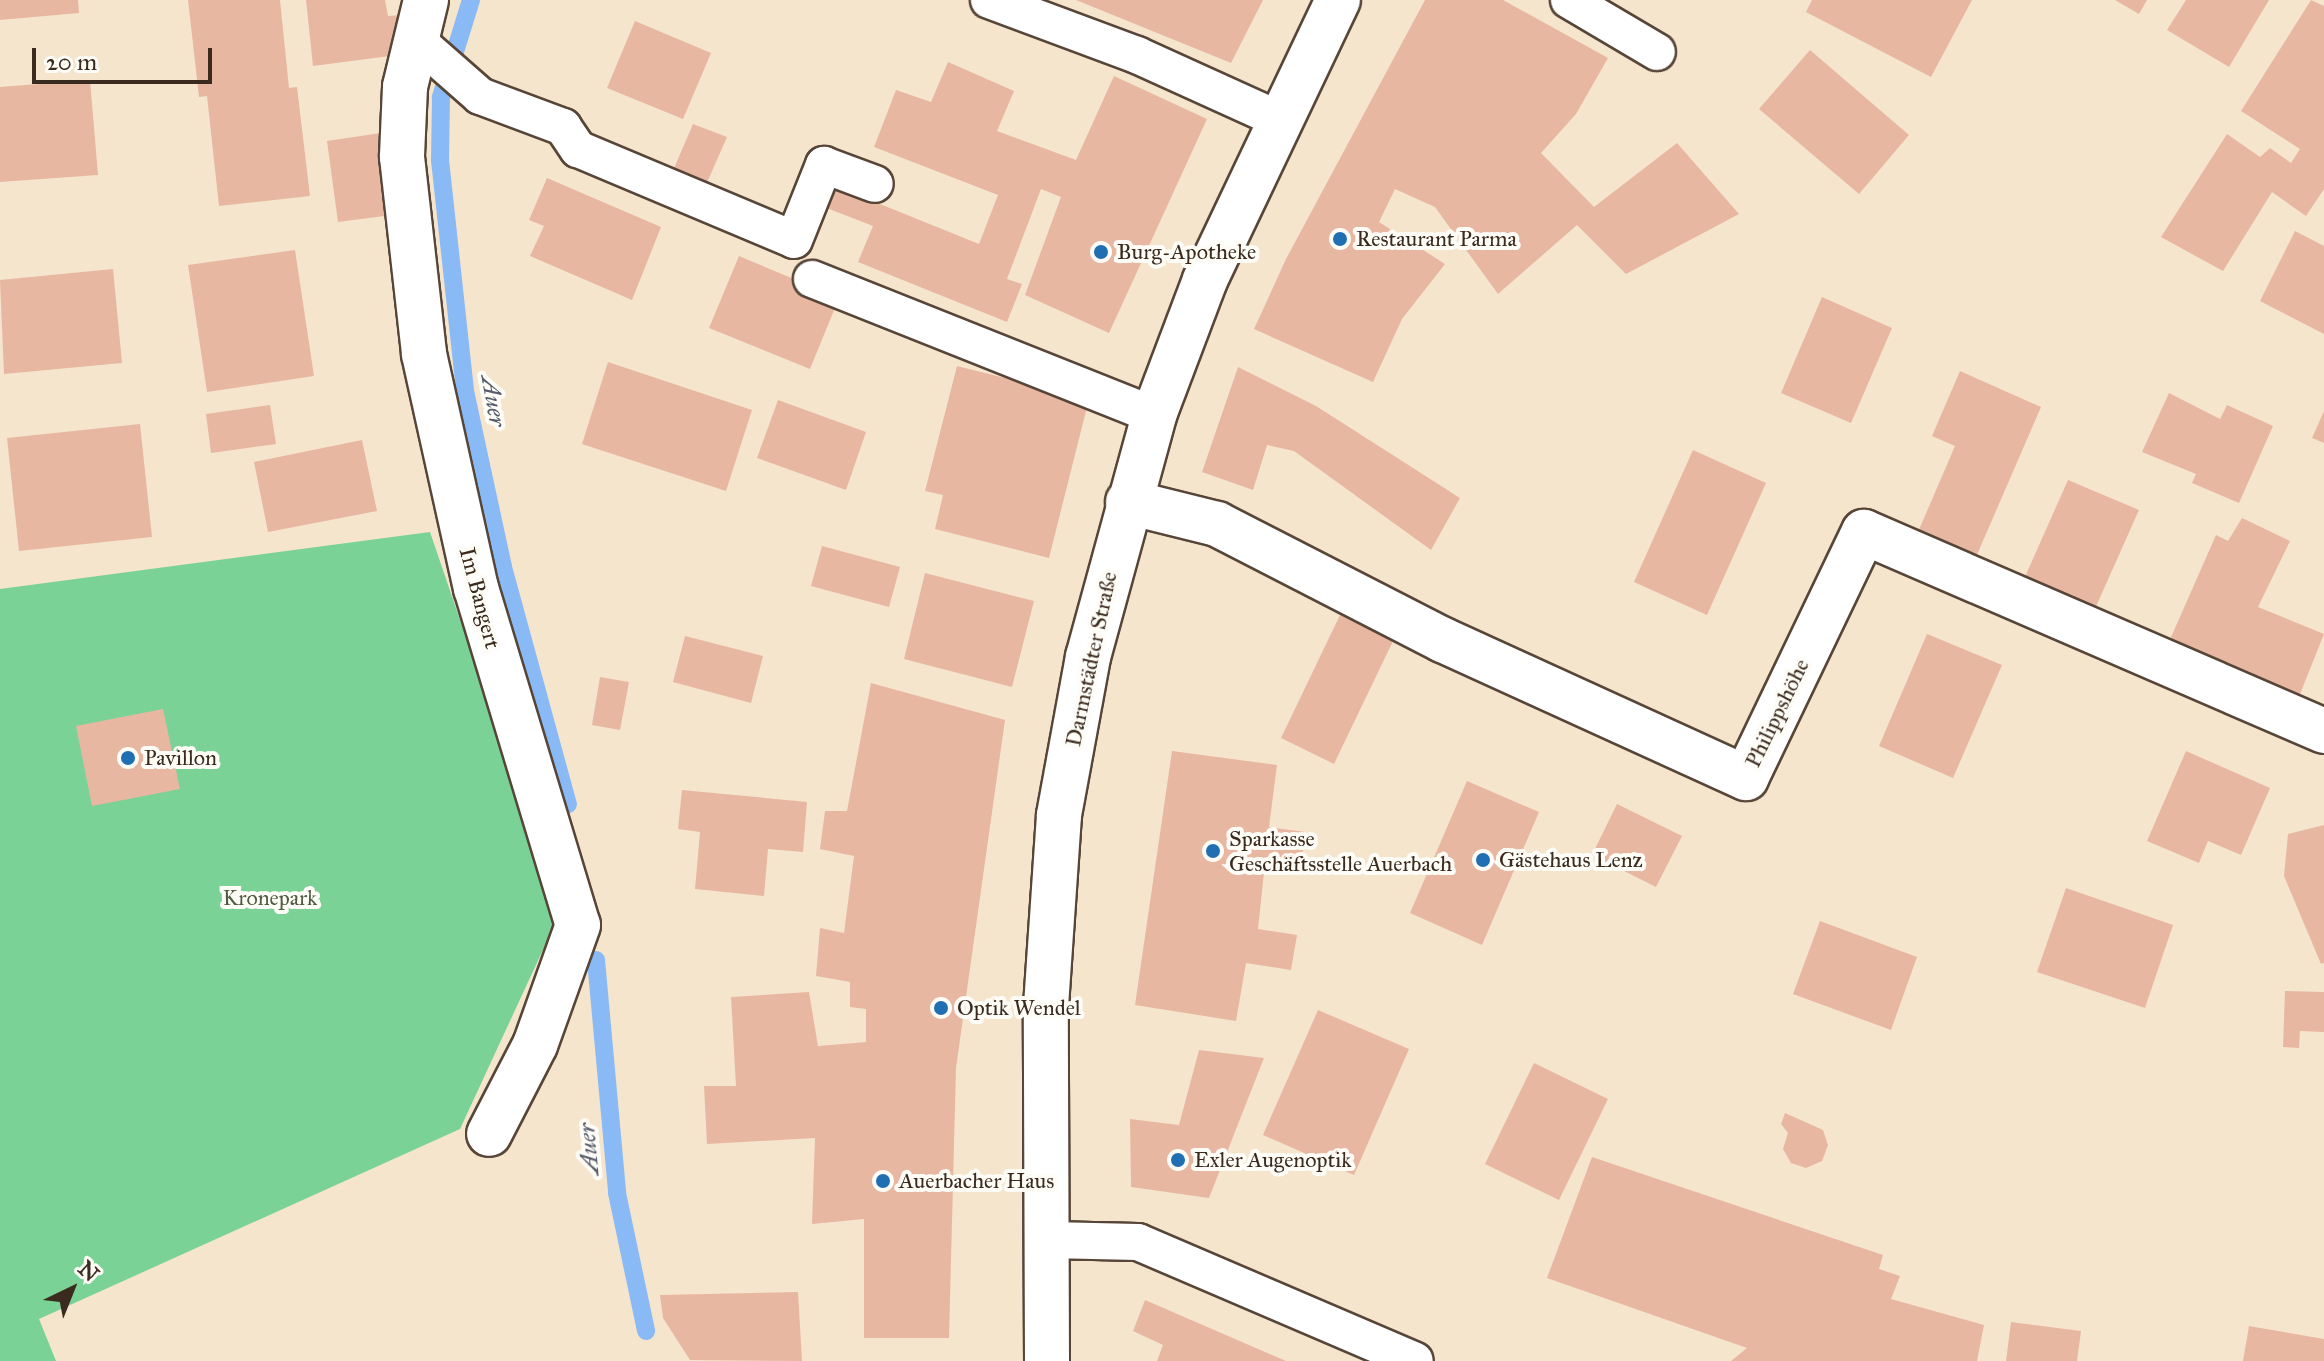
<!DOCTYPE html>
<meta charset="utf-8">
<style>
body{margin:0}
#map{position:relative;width:2324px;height:1361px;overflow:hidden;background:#f5e5cd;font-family:"IM FELL Great Primer",serif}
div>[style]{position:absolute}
.green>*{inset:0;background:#7ad296}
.stream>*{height:18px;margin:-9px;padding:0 9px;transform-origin:9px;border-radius:9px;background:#8abaf6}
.building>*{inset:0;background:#e8b7a2}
.roads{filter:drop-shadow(2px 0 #574638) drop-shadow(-2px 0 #574638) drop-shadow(0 2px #574638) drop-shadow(0 -2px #574638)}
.lane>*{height:36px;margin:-18px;padding:0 18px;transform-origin:18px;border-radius:18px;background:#fff}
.street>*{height:44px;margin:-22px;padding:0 22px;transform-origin:22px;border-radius:22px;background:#fff}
.primary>*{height:44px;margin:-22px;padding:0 22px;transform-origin:22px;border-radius:22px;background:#fff}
.dots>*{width:22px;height:22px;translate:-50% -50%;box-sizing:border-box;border:4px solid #fdfcf7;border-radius:50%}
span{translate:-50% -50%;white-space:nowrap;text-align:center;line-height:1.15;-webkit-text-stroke:8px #fdfcf7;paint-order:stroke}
.poi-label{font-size:22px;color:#3b2a1e}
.left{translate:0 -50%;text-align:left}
.street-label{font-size:22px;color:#3b2a1e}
.park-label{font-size:22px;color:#4e5c42}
.water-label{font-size:24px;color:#575c6a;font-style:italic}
.north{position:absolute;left:32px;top:1249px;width:80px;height:80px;-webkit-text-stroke:6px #fdfcf7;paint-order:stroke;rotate:43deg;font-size:22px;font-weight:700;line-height:32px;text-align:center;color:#3b2a1e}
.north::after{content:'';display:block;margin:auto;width:28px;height:36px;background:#3b2a1e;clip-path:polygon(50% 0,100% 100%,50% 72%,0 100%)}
.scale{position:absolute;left:32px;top:48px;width:180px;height:36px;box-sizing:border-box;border:4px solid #3b2a1e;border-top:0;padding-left:10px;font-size:24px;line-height:28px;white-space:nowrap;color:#3b2a1e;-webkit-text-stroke:6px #fdfcf7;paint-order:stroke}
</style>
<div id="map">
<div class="green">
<div style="clip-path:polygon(430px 532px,560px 913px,460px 1129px,39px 1319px,56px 1361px,0 1361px,0 589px)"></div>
</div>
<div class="stream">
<div style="left:471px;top:0;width:102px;rotate:107.2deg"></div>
<div style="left:441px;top:97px;width:63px;rotate:90.9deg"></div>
<div style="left:440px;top:160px;width:232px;rotate:83.8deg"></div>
<div style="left:465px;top:391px;width:180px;rotate:77.8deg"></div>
<div style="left:503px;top:567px;width:246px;rotate:74.7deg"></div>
<div style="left:596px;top:960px;width:234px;rotate:84.8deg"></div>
<div style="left:617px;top:1193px;width:141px;rotate:78.1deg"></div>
</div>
<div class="building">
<div style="clip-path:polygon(0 0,78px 0,79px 13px,0 20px)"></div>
<div style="clip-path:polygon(188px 0,280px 0,289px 88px,297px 87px,310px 196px,219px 206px,207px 96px,199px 97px)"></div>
<div style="clip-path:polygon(306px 0,385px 0,388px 16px,402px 15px,390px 56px,313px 66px)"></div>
<div style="clip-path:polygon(1076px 0,1263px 0,1231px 63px)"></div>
<div style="clip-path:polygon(1425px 0,1503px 0,1608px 58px,1576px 114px,1541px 153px,1594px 207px,1677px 143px,1739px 214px,1626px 274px,1577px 225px,1498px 294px,1435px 207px,1395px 189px,1379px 222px,1445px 264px,1402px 319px,1373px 382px,1254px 329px,1286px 259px)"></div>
<div style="clip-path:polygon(1812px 0,1972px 0,1931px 77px,1806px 12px)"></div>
<div style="clip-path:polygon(2115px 0,2147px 0,2139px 14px)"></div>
<div style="clip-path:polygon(2186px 0,2269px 0,2229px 67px,2167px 30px)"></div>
<div style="clip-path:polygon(2311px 0,2324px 6px,2324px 189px,2306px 216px,2272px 192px,2223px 271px,2161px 237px,2227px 134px,2260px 157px,2270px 148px,2291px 163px,2300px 149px,2241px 111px)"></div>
<div style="clip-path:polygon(635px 21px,711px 53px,683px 119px,607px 88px)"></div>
<div style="clip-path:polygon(1810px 50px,1909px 135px,1859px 194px,1759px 109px)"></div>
<div style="clip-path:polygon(948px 62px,1014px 91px,997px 131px,1076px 160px,1114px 76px,1207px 119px,1109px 333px,1025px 295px,1061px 197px,1041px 189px,1007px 279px,1022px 284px,1007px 322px,858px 262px,873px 226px,819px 205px,828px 183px,979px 244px,998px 195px,874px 147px,896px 90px,931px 102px)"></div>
<div style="clip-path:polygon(90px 80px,98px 175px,0 182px,0 87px)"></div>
<div style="clip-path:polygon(693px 124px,727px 137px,705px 187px,672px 173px)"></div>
<div style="clip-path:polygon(381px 133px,392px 215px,338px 222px,327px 141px)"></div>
<div style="clip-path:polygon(547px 178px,661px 227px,632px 300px,530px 256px,544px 226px,529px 220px)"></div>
<div style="clip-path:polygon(2295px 231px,2324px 246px,2324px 334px,2260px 301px)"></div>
<div style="clip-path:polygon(295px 250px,314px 376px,207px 392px,188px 265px)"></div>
<div style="clip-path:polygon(739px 256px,839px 298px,810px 369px,709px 328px)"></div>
<div style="clip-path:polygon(113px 269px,122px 363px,4px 374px,0 280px)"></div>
<div style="clip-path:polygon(1822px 297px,1892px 328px,1851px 423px,1781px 393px)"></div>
<div style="clip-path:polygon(608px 362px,752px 410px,726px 491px,582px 444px)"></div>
<div style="clip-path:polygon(957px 366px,1089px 399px,1049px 558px,935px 529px,943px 495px,925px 491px)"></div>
<div style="clip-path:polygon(1238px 367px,1316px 406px,1460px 498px,1431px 550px,1294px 451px,1267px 445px,1253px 490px,1202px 472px)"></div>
<div style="clip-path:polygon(1960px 371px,2041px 407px,1976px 557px,1918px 532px,1955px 446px,1932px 436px)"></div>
<div style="clip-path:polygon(2169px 393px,2220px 419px,2227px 405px,2273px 426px,2239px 503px,2192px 483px,2196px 474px,2142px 452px)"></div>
<div style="clip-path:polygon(778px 400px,866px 432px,846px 490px,757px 458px)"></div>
<div style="clip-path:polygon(270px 405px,276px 444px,211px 453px,206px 414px)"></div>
<div style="clip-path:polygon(2324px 411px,2324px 443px,2312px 438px)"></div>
<div style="clip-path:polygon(140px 424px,152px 537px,19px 551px,7px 438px)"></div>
<div style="clip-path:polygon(362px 440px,377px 511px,268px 532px,254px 462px)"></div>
<div style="clip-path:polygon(1693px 450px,1766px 483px,1707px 615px,1634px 582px)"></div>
<div style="clip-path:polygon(2068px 480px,2139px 510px,2094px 611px,2024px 579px)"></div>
<div style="clip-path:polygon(2242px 518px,2290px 541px,2258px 607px,2324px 634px,2298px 699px,2168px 644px,2216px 535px,2228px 541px)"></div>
<div style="clip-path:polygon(822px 546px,900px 567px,889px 607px,811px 586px)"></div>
<div style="clip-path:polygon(925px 573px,1034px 601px,1012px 687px,904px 659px)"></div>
<div style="clip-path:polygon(1340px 615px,1393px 641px,1334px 764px,1281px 738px)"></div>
<div style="clip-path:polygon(1927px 634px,2002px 665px,1953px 778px,1879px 746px)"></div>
<div style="clip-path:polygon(685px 636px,763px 656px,751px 703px,673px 682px)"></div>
<div style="clip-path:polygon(600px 677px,629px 682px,620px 730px,592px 725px)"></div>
<div style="clip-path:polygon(871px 683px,1005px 720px,956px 1068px,949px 1338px,864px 1338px,864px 1219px,812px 1224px,815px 1138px,707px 1144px,704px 1086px,736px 1086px,731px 997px,809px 992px,818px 1046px,866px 1042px,866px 1009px,850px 1007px,850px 982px,816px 976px,820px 928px,844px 933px,854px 856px,820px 849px,825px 811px,847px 811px)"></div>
<div style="clip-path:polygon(163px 709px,180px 789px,92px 806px,76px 726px)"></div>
<div style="clip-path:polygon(1172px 751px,1277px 765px,1269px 827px,1305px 832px,1301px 867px,1265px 863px,1258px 929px,1297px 935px,1291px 970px,1246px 963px,1236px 1021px,1135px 1005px)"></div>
<div style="clip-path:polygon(2186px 751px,2270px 788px,2241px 855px,2208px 841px,2199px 863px,2147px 841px)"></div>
<div style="clip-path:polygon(1467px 781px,1539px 812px,1482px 945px,1410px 913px)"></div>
<div style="clip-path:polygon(682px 790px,807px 802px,803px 852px,768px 849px,764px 896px,695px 889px,700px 832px,678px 829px)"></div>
<div style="clip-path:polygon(1617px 804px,1682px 836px,1656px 887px,1592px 855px)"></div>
<div style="clip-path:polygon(2324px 825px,2324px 963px,2321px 964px,2284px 876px,2288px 834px)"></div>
<div style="clip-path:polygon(2066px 888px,2173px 925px,2145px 1008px,2037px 972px)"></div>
<div style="clip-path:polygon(1820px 921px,1917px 957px,1891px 1030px,1793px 994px)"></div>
<div style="clip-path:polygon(2285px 991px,2324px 992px,2324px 1032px,2300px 1031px,2299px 1048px,2283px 1047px)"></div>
<div style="clip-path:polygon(1318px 1010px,1409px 1049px,1354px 1175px,1263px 1135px)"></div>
<div style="clip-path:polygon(1199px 1050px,1264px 1058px,1209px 1198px,1131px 1187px,1130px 1119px,1179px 1125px)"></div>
<div style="clip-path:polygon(1534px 1063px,1608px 1099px,1559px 1200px,1485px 1164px)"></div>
<div style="clip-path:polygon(1785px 1113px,1823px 1130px,1828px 1145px,1822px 1161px,1806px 1168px,1791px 1163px,1783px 1149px,1788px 1133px,1781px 1124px)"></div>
<div style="clip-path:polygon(1592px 1157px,1883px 1255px,1879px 1269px,1900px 1276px,1891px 1299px,1984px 1325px,1977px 1361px,1731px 1361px,1747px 1348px,1547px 1278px)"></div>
<div style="clip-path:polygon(798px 1292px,802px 1361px,690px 1360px,663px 1318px,660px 1295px)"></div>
<div style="clip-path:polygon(1145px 1300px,1286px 1361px,1157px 1361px,1163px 1345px,1133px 1331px)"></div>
<div style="clip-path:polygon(2011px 1322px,2081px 1331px,2077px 1361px,2006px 1361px)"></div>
<div style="clip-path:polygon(2249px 1326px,2324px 1339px,2324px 1361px,2243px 1361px)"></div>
</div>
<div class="roads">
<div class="lane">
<div style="left:989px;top:0;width:158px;rotate:20.4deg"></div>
<div style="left:1137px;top:55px;width:157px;rotate:24.4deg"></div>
<div style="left:1569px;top:0;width:102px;rotate:30.6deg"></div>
<div style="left:414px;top:38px;width:88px;rotate:41.3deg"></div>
<div style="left:480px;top:96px;width:89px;rotate:20.5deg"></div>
<div style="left:563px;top:127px;width:27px;rotate:56deg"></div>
<div style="left:578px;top:149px;width:234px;rotate:22.8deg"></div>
<div style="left:794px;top:240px;width:81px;rotate:-68.2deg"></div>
<div style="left:824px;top:165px;width:54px;rotate:20.4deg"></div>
<div style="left:812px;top:279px;width:368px;rotate:21.7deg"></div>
<div style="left:1049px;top:1240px;width:89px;rotate:1.3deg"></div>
<div style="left:1138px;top:1242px;width:301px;rotate:23.2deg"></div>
</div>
<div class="street">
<div style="left:426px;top:0;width:89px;rotate:103.6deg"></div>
<div style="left:405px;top:87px;width:70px;rotate:92.5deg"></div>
<div style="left:402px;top:157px;width:198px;rotate:83.6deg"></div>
<div style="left:424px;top:354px;width:240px;rotate:77.5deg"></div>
<div style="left:476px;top:588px;width:352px;rotate:73.2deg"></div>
<div style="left:578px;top:925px;width:127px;rotate:109.7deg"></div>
<div style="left:535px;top:1045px;width:100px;rotate:117.3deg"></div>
<div style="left:1128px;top:502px;width:92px;rotate:13.9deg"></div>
<div style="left:1217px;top:524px;width:254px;rotate:27.2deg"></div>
<div style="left:1443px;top:640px;width:333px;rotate:24.5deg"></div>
<div style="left:1746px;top:778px;width:273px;rotate:-64.4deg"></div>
<div style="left:1864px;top:532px;width:501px;rotate:23.39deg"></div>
</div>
<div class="primary">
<div style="left:1047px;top:1361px;width:355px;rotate:-90.2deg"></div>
<div style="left:1046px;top:1006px;width:191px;rotate:-86.1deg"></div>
<div style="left:1059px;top:815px;width:161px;rotate:-79.6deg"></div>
<div style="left:1088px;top:657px;width:251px;rotate:-74.7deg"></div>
<div style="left:1154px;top:415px;width:144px;rotate:-69.3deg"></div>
<div style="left:1205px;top:280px;width:310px;rotate:-64.6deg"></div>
</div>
</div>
<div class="dots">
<div style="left:1340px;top:239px;background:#1f6fb2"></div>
<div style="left:1101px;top:252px;background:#1f6fb2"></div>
<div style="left:128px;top:758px;background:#1f6fb2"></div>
<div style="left:1213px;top:851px;background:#1f6fb2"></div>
<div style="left:1483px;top:860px;background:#1f6fb2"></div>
<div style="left:941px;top:1008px;background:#1f6fb2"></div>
<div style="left:1178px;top:1160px;background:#1f6fb2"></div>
<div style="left:883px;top:1181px;background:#1f6fb2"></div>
</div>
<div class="poi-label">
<span class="left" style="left:1356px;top:239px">Restaurant Parma</span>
<span class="left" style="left:1117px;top:252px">Burg-Apotheke</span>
<span class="left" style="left:144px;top:758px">Pavillon</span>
<span class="left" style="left:1229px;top:851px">Sparkasse<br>Geschäftsstelle Auerbach</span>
<span class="left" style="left:1499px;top:860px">Gästehaus Lenz</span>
<span class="left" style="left:957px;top:1008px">Optik Wendel</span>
<span class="left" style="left:1194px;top:1160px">Exler Augenoptik</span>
<span class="left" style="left:899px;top:1181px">Auerbacher Haus</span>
</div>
<div class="street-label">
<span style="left:480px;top:598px;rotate:75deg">Im Bangert</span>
<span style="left:1091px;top:659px;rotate:-78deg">Darmstädter Straße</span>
<span style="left:1777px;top:713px;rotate:-64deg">Philippshöhe</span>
</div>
<div class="park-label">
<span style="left:270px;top:898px">Kronepark</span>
</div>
<div class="water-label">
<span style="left:493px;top:401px;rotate:80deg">Auer</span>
<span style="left:589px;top:1149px;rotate:-95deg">Auer</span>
</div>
<div class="north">N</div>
<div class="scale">20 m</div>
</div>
